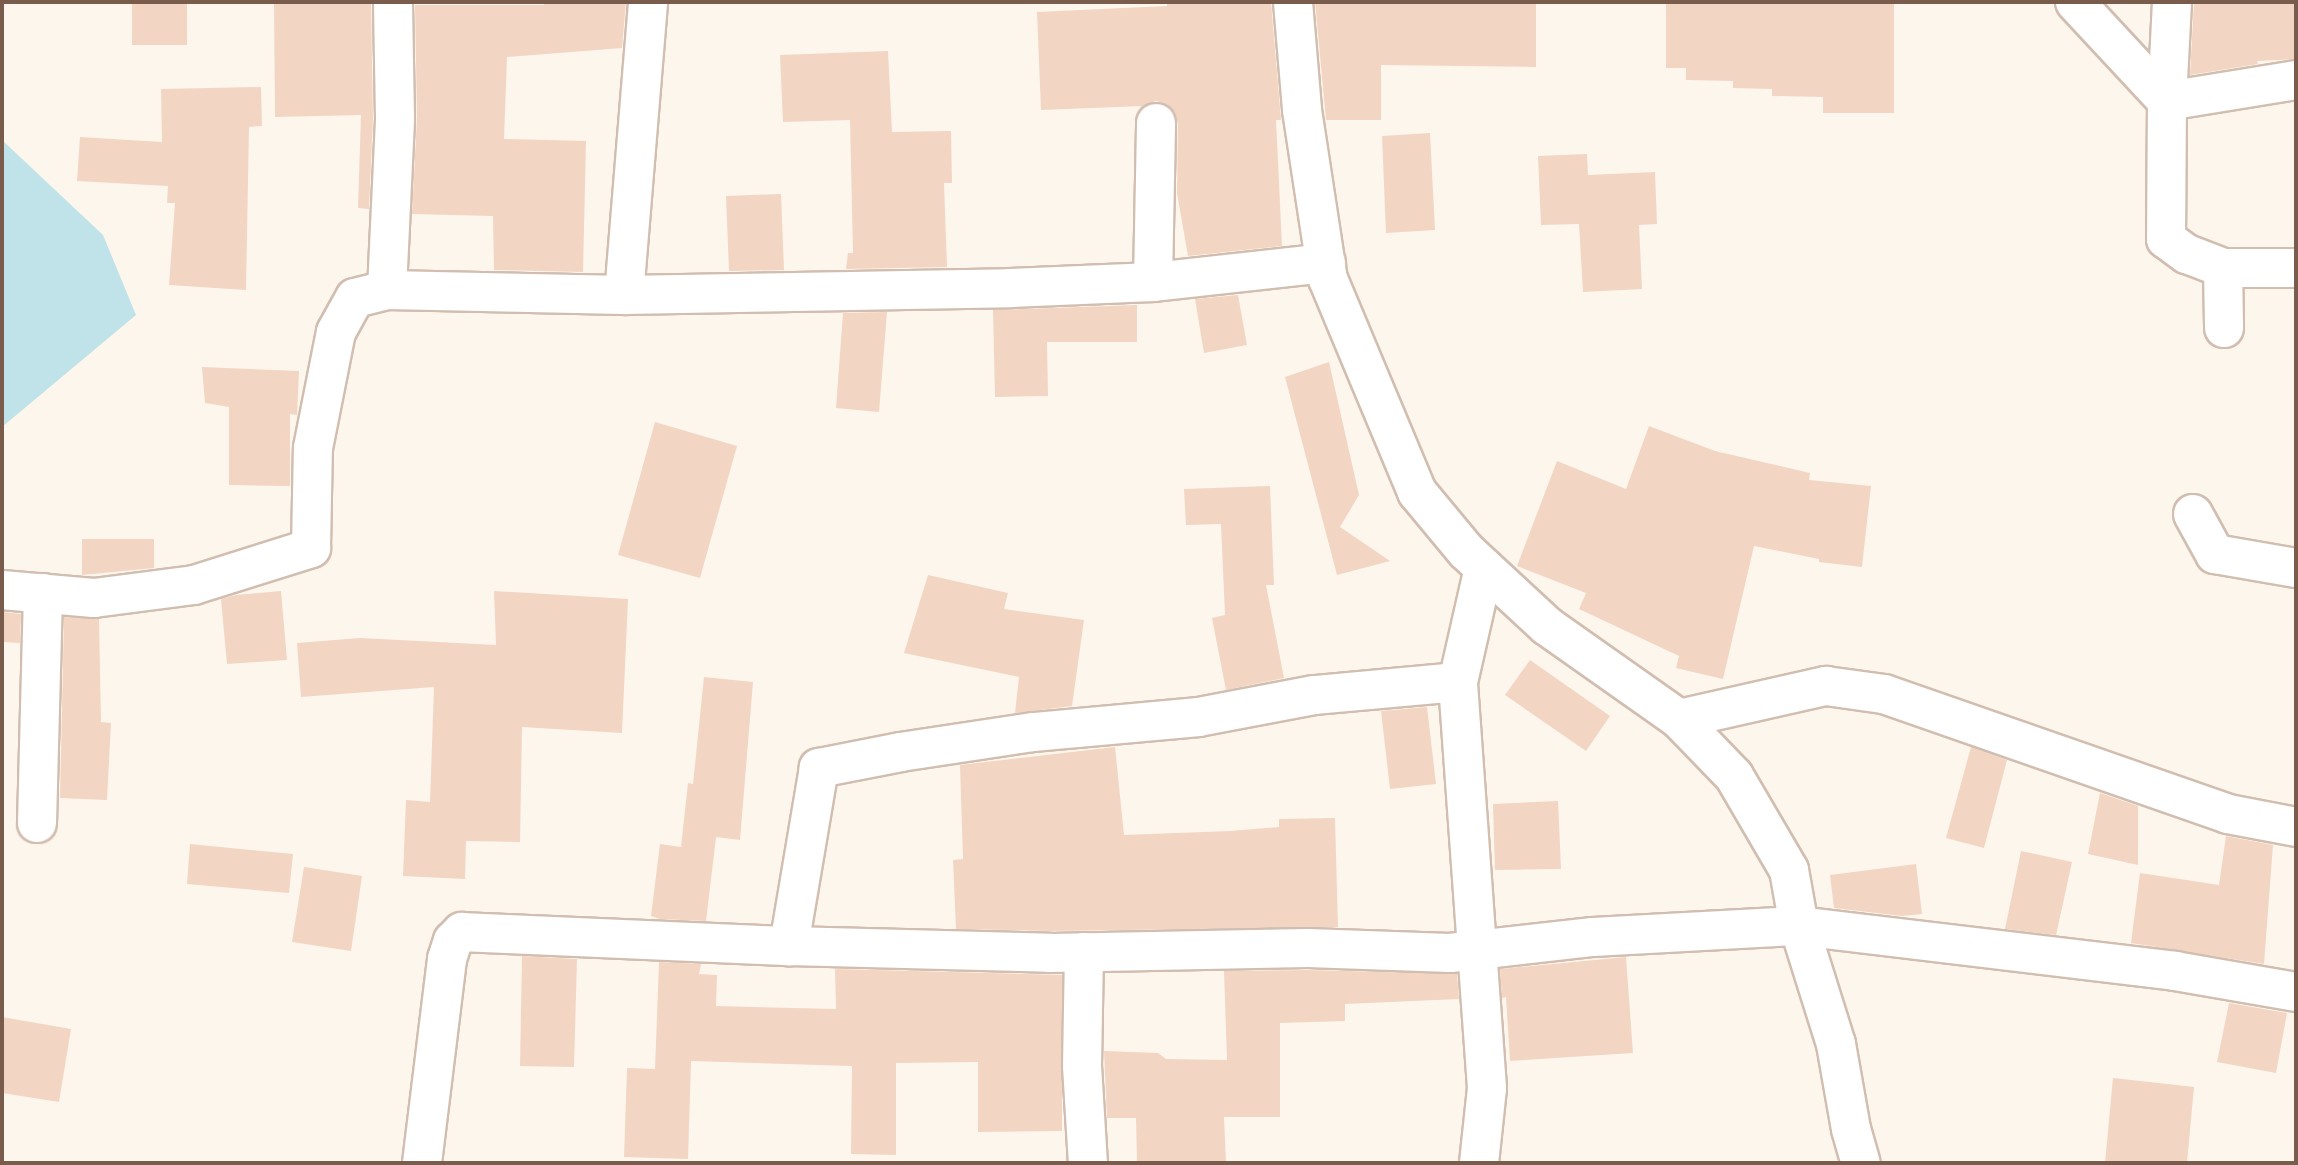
<!DOCTYPE html>
<style>
body{margin:0}
#map{position:relative;width:2298px;height:1165px;overflow:hidden;background:#fdf6ec;font-family:Jost,sans-serif}
div>[style]{position:absolute}
.water>*{inset:0;background:#bfe3e8}
.building>*{inset:0;background:#f3d5c3}
.roads{filter:drop-shadow(2px 0 #d1beb0) drop-shadow(-2px 0 #d1beb0) drop-shadow(0 2px #d1beb0) drop-shadow(0 -2px #d1beb0)}
.minor>*{height:38px;margin:-19px;padding:0 19px;transform-origin:19px;border-radius:19px;background:#fff}
span{translate:-50% -50%;white-space:nowrap;text-align:center;line-height:1.15;-webkit-text-stroke:5px #fffaf3;paint-order:stroke}
.frame{position:absolute;inset:0;border:4px solid #7a5c4d;pointer-events:none}
</style>
<div id="map">
<div class="water">
<div style="clip-path:polygon(2px 140px,103px 235px,136px 315px,2px 427px)"></div>
</div>
<div class="building">
<div style="clip-path:polygon(132px 2px,187px 2px,187px 45px,132px 45px)"></div>
<div style="clip-path:polygon(274px 2px,371px 2px,373px 118px,369px 209px,358px 208px,361px 115px,275px 117px)"></div>
<div style="clip-path:polygon(544px 2px,626px 2px,622px 48px,507px 57px,504px 139px,586px 141px,583px 272px,494px 270px,493px 216px,412px 214px,417px 118px,415px 5px,544px 5px)"></div>
<div style="clip-path:polygon(1167px 2px,1271px 2px,1281px 120px,1276px 120px,1282px 246px,1188px 256px,1177px 193px,1178px 123px,1175px 112px,1167px 104px,1156px 101px,1143px 106px,1041px 110px,1037px 12px,1167px 6px)"></div>
<div style="clip-path:polygon(1315px 2px,1536px 2px,1536px 67px,1381px 65px,1381px 120px,1326px 120px)"></div>
<div style="clip-path:polygon(1666px 2px,1894px 2px,1894px 113px,1823px 113px,1823px 97px,1772px 96px,1772px 89px,1733px 88px,1733px 81px,1686px 80px,1686px 68px,1666px 68px)"></div>
<div style="clip-path:polygon(2194px 2px,2296px 2px,2296px 59px,2257px 61px,2258px 64px,2190px 75px)"></div>
<div style="clip-path:polygon(888px 51px,892px 132px,951px 131px,952px 183px,944px 183px,947px 267px,846px 269px,848px 253px,853px 253px,850px 120px,783px 122px,780px 55px)"></div>
<div style="clip-path:polygon(261px 87px,262px 126px,249px 127px,246px 290px,169px 285px,175px 203px,167px 203px,168px 186px,77px 181px,80px 137px,162px 142px,161px 89px)"></div>
<div style="clip-path:polygon(1430px 133px,1435px 230px,1386px 233px,1382px 136px)"></div>
<div style="clip-path:polygon(1587px 154px,1588px 175px,1655px 172px,1657px 224px,1639px 225px,1642px 289px,1583px 292px,1579px 224px,1541px 225px,1538px 156px)"></div>
<div style="clip-path:polygon(781px 194px,784px 270px,729px 271px,726px 196px)"></div>
<div style="clip-path:polygon(1238px 295px,1247px 345px,1204px 353px,1195px 299px)"></div>
<div style="clip-path:polygon(1137px 305px,1137px 342px,1047px 342px,1048px 396px,995px 397px,993px 310px)"></div>
<div style="clip-path:polygon(887px 312px,879px 412px,836px 408px,843px 313px)"></div>
<div style="clip-path:polygon(1329px 362px,1359px 495px,1340px 527px,1390px 561px,1337px 575px,1285px 377px)"></div>
<div style="clip-path:polygon(202px 367px,299px 371px,297px 415px,290px 414px,290px 486px,229px 485px,229px 407px,205px 403px)"></div>
<div style="clip-path:polygon(655px 422px,737px 446px,700px 578px,618px 555px)"></div>
<div style="clip-path:polygon(1649px 426px,1715px 451px,1810px 473px,1809px 480px,1871px 486px,1862px 567px,1819px 562px,1819px 559px,1754px 546px,1723px 679px,1676px 668px,1679px 656px,1579px 609px,1586px 593px,1517px 566px,1557px 461px,1626px 489px)"></div>
<div style="clip-path:polygon(1270px 486px,1274px 585px,1266px 585px,1284px 678px,1226px 690px,1212px 618px,1225px 615px,1221px 524px,1186px 525px,1184px 489px)"></div>
<div style="clip-path:polygon(82px 539px,154px 539px,154px 568px,82px 575px)"></div>
<div style="clip-path:polygon(928px 575px,1008px 593px,1004px 609px,1084px 620px,1072px 706px,1015px 713px,1019px 677px,904px 653px)"></div>
<div style="clip-path:polygon(281px 591px,287px 660px,227px 664px,221px 599px,236px 595px)"></div>
<div style="clip-path:polygon(494px 591px,628px 599px,622px 733px,522px 727px,520px 842px,466px 841px,465px 879px,403px 876px,406px 800px,430px 802px,434px 687px,301px 697px,297px 643px,360px 638px,496px 645px)"></div>
<div style="clip-path:polygon(2px 612px,21px 614px,20px 643px,2px 642px)"></div>
<div style="clip-path:polygon(64px 617px,99px 619px,101px 722px,111px 723px,107px 800px,60px 798px)"></div>
<div style="clip-path:polygon(1530px 660px,1610px 716px,1586px 751px,1505px 695px)"></div>
<div style="clip-path:polygon(704px 677px,753px 682px,740px 840px,716px 837px,706px 921px,660px 919px,651px 916px,660px 844px,681px 847px,688px 783px,693px 784px)"></div>
<div style="clip-path:polygon(1427px 707px,1436px 784px,1390px 789px,1381px 711px)"></div>
<div style="clip-path:polygon(1115px 747px,1124px 835px,1230px 831px,1279px 827px,1279px 819px,1335px 818px,1338px 927px,1050px 931px,956px 929px,953px 860px,963px 859px,960px 765px)"></div>
<div style="clip-path:polygon(1971px 747px,2007px 760px,1984px 848px,1946px 838px)"></div>
<div style="clip-path:polygon(2100px 793px,2138px 806px,2138px 865px,2088px 854px)"></div>
<div style="clip-path:polygon(1558px 801px,1561px 869px,1495px 870px,1493px 804px)"></div>
<div style="clip-path:polygon(2226px 836px,2273px 845px,2264px 964px,2131px 943px,2140px 873px,2219px 885px)"></div>
<div style="clip-path:polygon(190px 844px,293px 854px,289px 893px,187px 884px)"></div>
<div style="clip-path:polygon(2021px 851px,2072px 862px,2056px 935px,2005px 929px)"></div>
<div style="clip-path:polygon(1916px 864px,1922px 914px,1902px 916px,1834px 908px,1830px 875px)"></div>
<div style="clip-path:polygon(304px 867px,362px 876px,351px 951px,292px 942px)"></div>
<div style="clip-path:polygon(522px 956px,577px 959px,574px 1067px,520px 1066px)"></div>
<div style="clip-path:polygon(1626px 957px,1633px 1053px,1510px 1061px,1506px 997px,1502px 998px,1500px 969px)"></div>
<div style="clip-path:polygon(659px 962px,701px 964px,699px 974px,717px 975px,716px 1006px,836px 1009px,835px 969px,1062px 975px,1062px 1131px,978px 1132px,978px 1062px,896px 1063px,896px 1155px,851px 1154px,852px 1066px,691px 1061px,688px 1159px,624px 1157px,627px 1068px,655px 1069px)"></div>
<div style="clip-path:polygon(1308px 970px,1457px 974px,1459px 999px,1345px 1004px,1345px 1021px,1280px 1023px,1280px 1117px,1224px 1117px,1226px 1163px,1137px 1163px,1136px 1118px,1107px 1118px,1104px 1051px,1158px 1053px,1166px 1059px,1227px 1060px,1224px 971px)"></div>
<div style="clip-path:polygon(2229px 1003px,2287px 1013px,2276px 1073px,2217px 1062px)"></div>
<div style="clip-path:polygon(2px 1017px,71px 1029px,59px 1102px,2px 1093px)"></div>
<div style="clip-path:polygon(2113px 1078px,2194px 1087px,2187px 1163px,2105px 1163px)"></div>
</div>
<div class="roads">
<div class="minor">
<div style="left:1293px;top:2px;width:108px;rotate:85.2deg"></div>
<div style="left:1302px;top:110px;width:171px;rotate:81.3deg"></div>
<div style="left:1328px;top:279px;width:231px;rotate:67.3deg"></div>
<div style="left:1417px;top:492px;width:77px;rotate:50.3deg"></div>
<div style="left:1466px;top:551px;width:110px;rotate:42.8deg"></div>
<div style="left:1547px;top:626px;width:161px;rotate:35.2deg"></div>
<div style="left:1679px;top:719px;width:79px;rotate:46deg"></div>
<div style="left:1734px;top:776px;width:109px;rotate:59.7deg"></div>
<div style="left:1789px;top:870px;width:57px;rotate:79.9deg"></div>
<div style="left:1799px;top:926px;width:124px;rotate:72.6deg"></div>
<div style="left:1836px;top:1044px;width:86px;rotate:80deg"></div>
<div style="left:1851px;top:1129px;width:35px;rotate:74deg"></div>
<div style="left:2075px;top:2px;width:135px;rotate:47.1deg"></div>
<div style="left:2167px;top:101px;width:131px;rotate:-9.2deg"></div>
<div style="left:2172px;top:2px;width:99px;rotate:92.9deg"></div>
<div style="left:2167px;top:101px;width:138px;rotate:90.4deg"></div>
<div style="left:2166px;top:239px;width:26px;rotate:36deg"></div>
<div style="left:2187px;top:254px;width:39px;rotate:21deg"></div>
<div style="left:2223px;top:268px;width:73px"></div>
<div style="left:2223px;top:268px;width:60px;rotate:89deg"></div>
<div style="left:1153px;top:282px;width:159px;rotate:-88.9deg"></div>
<div style="left:387px;top:290px;width:172px;rotate:-87.3deg"></div>
<div style="left:395px;top:118px;width:116px;rotate:-91deg"></div>
<div style="left:624px;top:295px;width:294px;rotate:-85.3deg"></div>
<div style="left:2193px;top:514px;width:46px;rotate:61.2deg"></div>
<div style="left:2215px;top:554px;width:82px;rotate:9.8deg"></div>
<div style="left:2px;top:590px;width:92px;rotate:5deg"></div>
<div style="left:94px;top:598px;width:101px;rotate:-7.4deg"></div>
<div style="left:194px;top:585px;width:123px;rotate:-17.5deg"></div>
<div style="left:311px;top:548px;width:100px;rotate:-88.9deg"></div>
<div style="left:313px;top:448px;width:118px;rotate:-78.8deg"></div>
<div style="left:336px;top:332px;width:39px;rotate:-61deg"></div>
<div style="left:355px;top:298px;width:33px;rotate:-14deg"></div>
<div style="left:387px;top:290px;width:237px;rotate:1.2deg"></div>
<div style="left:624px;top:295px;width:386px;rotate:-1deg"></div>
<div style="left:1010px;top:288px;width:143px;rotate:-2.4deg"></div>
<div style="left:1153px;top:282px;width:174px;rotate:-6.3deg"></div>
<div style="left:1458px;top:682px;width:145px;rotate:174.8deg"></div>
<div style="left:1314px;top:695px;width:117px;rotate:169.2deg"></div>
<div style="left:1199px;top:717px;width:167px;rotate:174.8deg"></div>
<div style="left:1033px;top:732px;width:134px;rotate:171.4deg"></div>
<div style="left:901px;top:752px;width:84px;rotate:169deg"></div>
<div style="left:819px;top:768px;width:181px;rotate:99.6deg"></div>
<div style="left:789px;top:946px;width:261px;rotate:1.5deg"></div>
<div style="left:1050px;top:953px;width:258px;rotate:-1.1deg"></div>
<div style="left:1308px;top:948px;width:142px;rotate:2deg"></div>
<div style="left:1450px;top:953px;width:144px;rotate:-6.4deg"></div>
<div style="left:1593px;top:937px;width:206px;rotate:-3.1deg"></div>
<div style="left:1799px;top:926px;width:379px;rotate:6.8deg"></div>
<div style="left:2175px;top:971px;width:123px;rotate:9.8deg"></div>
<div style="left:1679px;top:719px;width:151px;rotate:-12.7deg"></div>
<div style="left:1826px;top:686px;width:59px;rotate:7.9deg"></div>
<div style="left:1884px;top:694px;width:364px;rotate:19.2deg"></div>
<div style="left:2228px;top:814px;width:69px;rotate:10.8deg"></div>
<div style="left:37px;top:823px;width:230px;rotate:-88.5deg"></div>
<div style="left:1084px;top:952px;width:114px;rotate:91deg"></div>
<div style="left:1082px;top:1066px;width:97px;rotate:86.5deg"></div>
<div style="left:422px;top:1163px;width:206px;rotate:-83deg"></div>
<div style="left:447px;top:959px;width:19px;rotate:-72deg"></div>
<div style="left:453px;top:941px;width:13px;rotate:-45deg"></div>
<div style="left:462px;top:932px;width:327px;rotate:2.5deg"></div>
<div style="left:1479px;top:1163px;width:75px;rotate:-83.9deg"></div>
<div style="left:1487px;top:1088px;width:407px;rotate:-94.1deg"></div>
<div style="left:1458px;top:682px;width:117px;rotate:-77.2deg"></div>
</div>
</div>
<div class="frame"></div>
</div>
